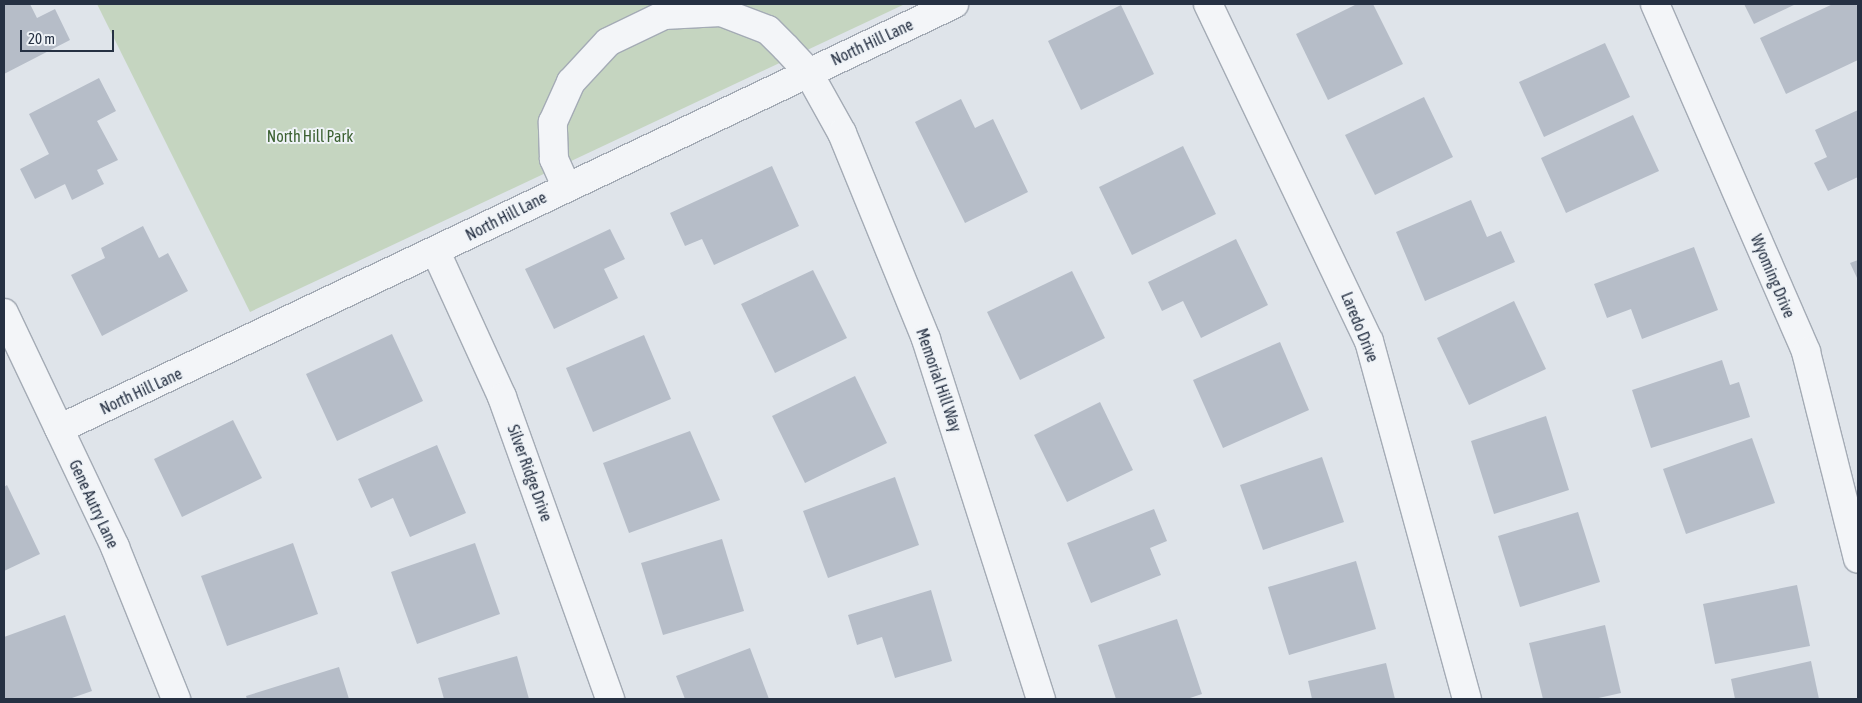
<!DOCTYPE html>
<style>
body{margin:0}
#map{position:relative;width:1862px;height:703px;overflow:hidden;background:#dfe4ea;font-family:"Asap Condensed",sans-serif}
div>[style]{position:absolute}
.green>*{inset:0;background:#c5d5c0}
.building>*{inset:0;background:#b6bdc8}
.roads{filter:drop-shadow(1px 0 #a4abb5) drop-shadow(-1px 0 #a4abb5) drop-shadow(0 1px #a4abb5) drop-shadow(0 -1px #a4abb5)}
.minor>*{height:28px;margin:-14px;padding:0 14px;transform-origin:14px;border-radius:14px;background:#f3f5f8}
span{translate:-50% -50%;white-space:nowrap;text-align:center;line-height:1.15;-webkit-text-stroke:4px #eff3f7;paint-order:stroke}
.street-label{font-size:16px;color:#263143}
.park-label{font-size:16px;color:#3c6132}
.frame{position:absolute;inset:0;border:5px solid #263143;pointer-events:none}
.scale{position:absolute;left:20px;top:30px;width:94px;height:22px;box-sizing:border-box;border:2px solid #263143;border-top:0;padding-left:6px;font-size:15px;line-height:18px;white-space:nowrap;color:#263143;-webkit-text-stroke:4px #eff3f7;paint-order:stroke}
</style>
<div id="map">
<div class="green">
<div style="clip-path:polygon(97px 4px,905px 4px,250px 312px)"></div>
</div>
<div class="building">
<div style="clip-path:polygon(4px 4px,30px 4px,37px 18px,55px 9px,70px 40px,4px 74px)"></div>
<div style="clip-path:polygon(1357px 4px,1373px 4px,1403px 64px,1328px 100px,1296px 34px)"></div>
<div style="clip-path:polygon(1744px 4px,1796px 4px,1754px 24px)"></div>
<div style="clip-path:polygon(1833px 4px,1856px 4px,1858px 8px,1858px 60px,1786px 94px,1760px 38px)"></div>
<div style="clip-path:polygon(1121px 5px,1154px 74px,1081px 110px,1048px 41px)"></div>
<div style="clip-path:polygon(1605px 43px,1630px 97px,1544px 137px,1519px 82px)"></div>
<div style="clip-path:polygon(99px 78px,116px 111px,97px 121px,118px 160px,97px 170px,104px 184px,72px 200px,65px 184px,35px 199px,20px 169px,49px 154px,29px 114px)"></div>
<div style="clip-path:polygon(1424px 97px,1453px 157px,1375px 195px,1345px 135px)"></div>
<div style="clip-path:polygon(961px 99px,975px 128px,993px 119px,1028px 192px,965px 223px,915px 122px)"></div>
<div style="clip-path:polygon(1858px 110px,1858px 177px,1828px 191px,1814px 163px,1827px 157px,1815px 130px)"></div>
<div style="clip-path:polygon(1633px 115px,1659px 171px,1566px 213px,1541px 158px)"></div>
<div style="clip-path:polygon(1183px 146px,1216px 214px,1132px 255px,1099px 187px)"></div>
<div style="clip-path:polygon(772px 166px,799px 226px,714px 265px,702px 239px,685px 246px,670px 213px)"></div>
<div style="clip-path:polygon(1471px 200px,1487px 237px,1501px 231px,1515px 262px,1425px 301px,1396px 232px)"></div>
<div style="clip-path:polygon(143px 226px,159px 258px,168px 253px,188px 291px,102px 336px,71px 275px,105px 258px,101px 248px)"></div>
<div style="clip-path:polygon(610px 229px,625px 259px,604px 269px,618px 298px,554px 329px,525px 269px)"></div>
<div style="clip-path:polygon(1236px 239px,1268px 305px,1201px 338px,1183px 301px,1162px 311px,1148px 282px)"></div>
<div style="clip-path:polygon(1694px 247px,1718px 310px,1642px 339px,1631px 309px,1607px 318px,1594px 284px)"></div>
<div style="clip-path:polygon(1858px 260px,1858px 280px,1850px 263px)"></div>
<div style="clip-path:polygon(813px 270px,847px 338px,775px 373px,741px 304px)"></div>
<div style="clip-path:polygon(1072px 271px,1105px 338px,1020px 380px,987px 312px)"></div>
<div style="clip-path:polygon(1514px 301px,1546px 369px,1469px 405px,1437px 338px)"></div>
<div style="clip-path:polygon(392px 334px,423px 401px,337px 441px,306px 374px)"></div>
<div style="clip-path:polygon(644px 335px,671px 399px,593px 432px,566px 368px)"></div>
<div style="clip-path:polygon(1280px 342px,1309px 410px,1223px 448px,1193px 380px)"></div>
<div style="clip-path:polygon(1722px 360px,1730px 385px,1739px 382px,1750px 417px,1651px 448px,1632px 390px)"></div>
<div style="clip-path:polygon(855px 376px,887px 443px,805px 483px,772px 416px)"></div>
<div style="clip-path:polygon(1100px 402px,1133px 470px,1067px 502px,1034px 435px)"></div>
<div style="clip-path:polygon(1546px 416px,1569px 490px,1494px 514px,1471px 441px)"></div>
<div style="clip-path:polygon(233px 420px,262px 478px,182px 517px,154px 459px)"></div>
<div style="clip-path:polygon(690px 431px,720px 500px,629px 533px,603px 463px)"></div>
<div style="clip-path:polygon(1752px 438px,1775px 503px,1686px 534px,1663px 469px)"></div>
<div style="clip-path:polygon(437px 445px,466px 513px,410px 537px,393px 498px,371px 508px,358px 479px)"></div>
<div style="clip-path:polygon(1322px 457px,1344px 522px,1263px 550px,1240px 485px)"></div>
<div style="clip-path:polygon(895px 477px,919px 545px,828px 578px,803px 511px)"></div>
<div style="clip-path:polygon(7px 485px,40px 554px,4px 571px,4px 487px)"></div>
<div style="clip-path:polygon(1154px 509px,1167px 541px,1150px 548px,1161px 575px,1091px 603px,1067px 543px)"></div>
<div style="clip-path:polygon(1578px 512px,1600px 582px,1520px 607px,1498px 536px)"></div>
<div style="clip-path:polygon(722px 539px,744px 611px,663px 635px,641px 563px)"></div>
<div style="clip-path:polygon(293px 543px,318px 614px,227px 646px,201px 576px)"></div>
<div style="clip-path:polygon(475px 543px,500px 614px,417px 644px,391px 572px)"></div>
<div style="clip-path:polygon(1356px 561px,1376px 629px,1289px 655px,1268px 587px)"></div>
<div style="clip-path:polygon(1797px 585px,1810px 646px,1715px 664px,1703px 604px)"></div>
<div style="clip-path:polygon(931px 590px,952px 661px,895px 678px,882px 637px,857px 645px,848px 615px)"></div>
<div style="clip-path:polygon(65px 615px,92px 691px,69px 699px,4px 699px,4px 637px)"></div>
<div style="clip-path:polygon(1177px 619px,1202px 694px,1187px 699px,1116px 699px,1098px 645px)"></div>
<div style="clip-path:polygon(1605px 625px,1621px 693px,1594px 699px,1543px 699px,1529px 643px)"></div>
<div style="clip-path:polygon(750px 648px,769px 699px,685px 699px,676px 676px)"></div>
<div style="clip-path:polygon(517px 656px,529px 699px,444px 699px,438px 678px)"></div>
<div style="clip-path:polygon(1811px 661px,1819px 699px,1735px 699px,1731px 679px)"></div>
<div style="clip-path:polygon(1386px 663px,1395px 699px,1312px 699px,1308px 681px)"></div>
<div style="clip-path:polygon(339px 667px,349px 699px,247px 699px,246px 696px)"></div>
</div>
<div class="roads">
<div class="minor">
<div style="left:1208px;top:4px;width:373px;rotate:64.5deg"></div>
<div style="left:1369px;top:341px;width:371px;rotate:74.7deg"></div>
<div style="left:1655px;top:4px;width:379px;rotate:66.5deg"></div>
<div style="left:1806px;top:352px;width:213px;rotate:75.9deg"></div>
<div style="left:566px;top:186px;width:30px;rotate:-114deg"></div>
<div style="left:554px;top:159px;width:37px;rotate:-92deg"></div>
<div style="left:553px;top:122px;width:44px;rotate:-65.8deg"></div>
<div style="left:571px;top:82px;width:54px;rotate:-47.2deg"></div>
<div style="left:608px;top:42px;width:62px;rotate:-25.7deg"></div>
<div style="left:664px;top:15px;width:57px;rotate:-3deg"></div>
<div style="left:721px;top:12px;width:50px;rotate:21deg"></div>
<div style="left:768px;top:30px;width:25px;rotate:45deg"></div>
<div style="left:786px;top:48px;width:33px;rotate:47deg"></div>
<div style="left:808px;top:72px;width:70px;rotate:60.9deg"></div>
<div style="left:842px;top:133px;width:222px;rotate:67.8deg"></div>
<div style="left:926px;top:339px;width:378px;rotate:72.3deg"></div>
<div style="left:436px;top:252px;width:159px;rotate:65.5deg"></div>
<div style="left:502px;top:397px;width:321px;rotate:70.3deg"></div>
<div style="left:4px;top:313px;width:259px;rotate:64.6deg"></div>
<div style="left:115px;top:547px;width:164px;rotate:68.1deg"></div>
<div style="left:59px;top:429px;width:991px;rotate:-25.4deg"></div>
</div>
</div>
<div class="street-label">
<span style="left:872px;top:42px;rotate:-25deg">North Hill Lane</span>
<span style="left:506px;top:216px;rotate:-27deg">North Hill Lane</span>
<span style="left:1773px;top:276px;rotate:67deg">Wyoming Drive</span>
<span style="left:1360px;top:327px;rotate:68deg">Laredo Drive</span>
<span style="left:939px;top:380px;rotate:71deg">Memorial Hill Way</span>
<span style="left:141px;top:391px;rotate:-25deg">North Hill Lane</span>
<span style="left:530px;top:473px;rotate:70deg">Silver Ridge Drive</span>
<span style="left:94px;top:504px;rotate:65deg">Gene Autry Lane</span>
</div>
<div class="park-label">
<span style="left:310px;top:136px">North Hill Park</span>
</div>
<div class="frame"></div>
<div class="scale">20 m</div>
</div>
